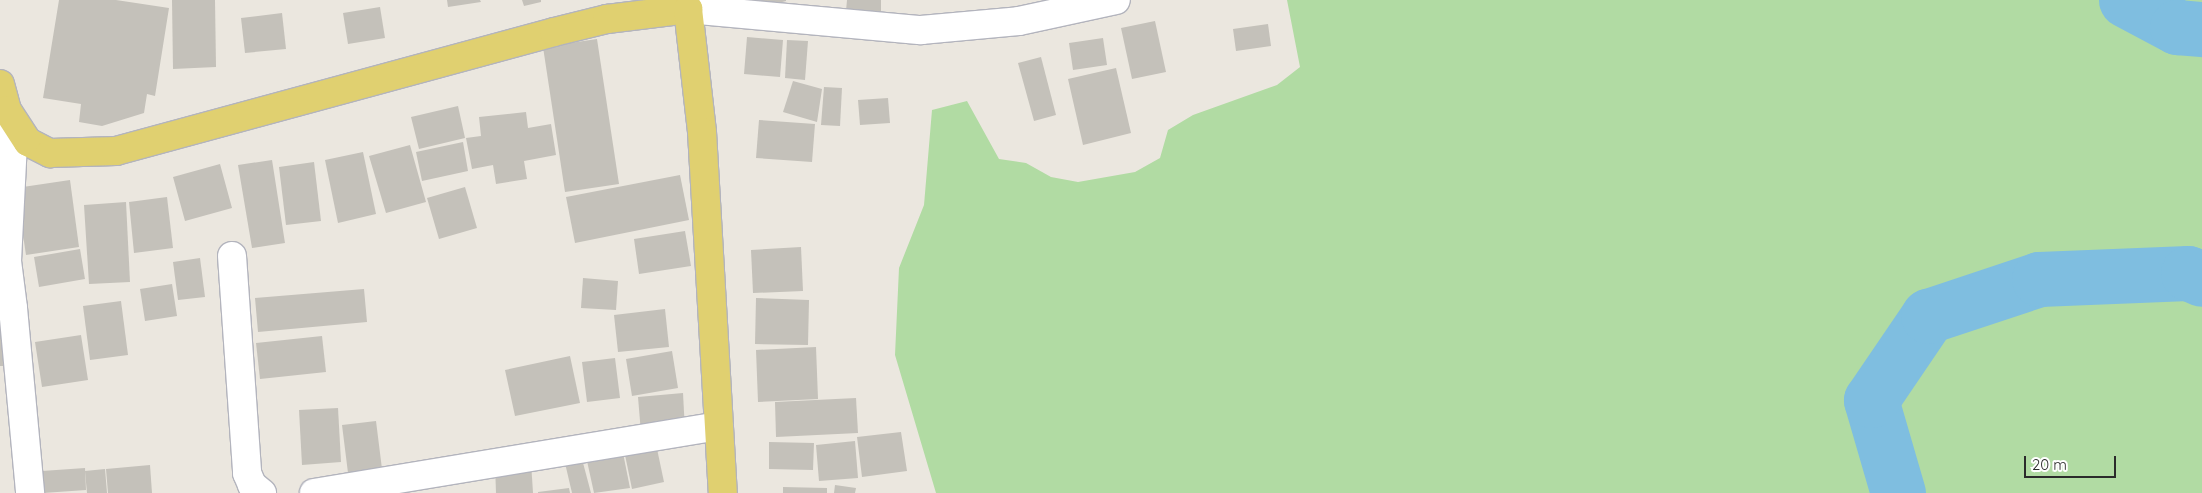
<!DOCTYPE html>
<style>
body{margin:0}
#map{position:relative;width:2202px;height:493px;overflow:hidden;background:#ebe7df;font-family:Quicksand,sans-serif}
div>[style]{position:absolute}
.green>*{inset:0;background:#b1dba3}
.river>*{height:55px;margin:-27.5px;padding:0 27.5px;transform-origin:27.5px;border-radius:27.5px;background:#7fbee0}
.building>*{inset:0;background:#c4c1ba}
.roads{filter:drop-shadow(1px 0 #b3b4bd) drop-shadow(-1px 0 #b3b4bd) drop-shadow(0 1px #b3b4bd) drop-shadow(0 -1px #b3b4bd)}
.minor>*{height:28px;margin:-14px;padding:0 14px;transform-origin:14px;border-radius:14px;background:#fff}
.major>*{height:28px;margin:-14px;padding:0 14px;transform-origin:14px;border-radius:14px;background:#e0d070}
span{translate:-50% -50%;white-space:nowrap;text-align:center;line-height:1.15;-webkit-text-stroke:5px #fff;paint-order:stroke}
.scale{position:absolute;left:2024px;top:456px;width:92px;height:22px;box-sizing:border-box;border:2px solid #2b2b2b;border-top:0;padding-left:6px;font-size:15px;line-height:18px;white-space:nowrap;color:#2b2b2b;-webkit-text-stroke:4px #fff;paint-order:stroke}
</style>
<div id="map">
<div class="green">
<div style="clip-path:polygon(1287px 0,2202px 0,2202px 493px,936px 493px,895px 355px,899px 268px,924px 205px,932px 110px,967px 101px,999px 159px,1026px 163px,1051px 177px,1078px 182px,1135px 172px,1160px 158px,1168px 130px,1193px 115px,1277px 85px,1300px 67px)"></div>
</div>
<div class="river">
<div style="left:2126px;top:0;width:58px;rotate:27.9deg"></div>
<div style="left:2177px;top:27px;width:25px;rotate:5deg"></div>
<div style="left:1898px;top:493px;width:97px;rotate:-106.2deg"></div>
<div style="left:1871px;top:400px;width:102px;rotate:-55.8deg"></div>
<div style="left:1928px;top:316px;width:117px;rotate:-18.4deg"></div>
<div style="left:2039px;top:279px;width:149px;rotate:-2.3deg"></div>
<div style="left:2188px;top:273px;width:15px;rotate:23deg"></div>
</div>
<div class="building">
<div style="clip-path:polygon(59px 0,116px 0,169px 8px,155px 96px,147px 94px,144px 113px,102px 126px,79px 122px,81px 104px,43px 98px)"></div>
<div style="clip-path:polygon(172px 0,215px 0,216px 67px,173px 69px)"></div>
<div style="clip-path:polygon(447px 0,480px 0,481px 2px,448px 7px)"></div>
<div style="clip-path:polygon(522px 0,541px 0,541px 2px,524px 6px)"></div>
<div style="clip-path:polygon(761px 0,786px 0,786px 1px,763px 7px)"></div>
<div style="clip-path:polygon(847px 0,881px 0,881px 12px,846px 11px)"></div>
<div style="clip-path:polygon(380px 7px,385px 38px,348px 44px,343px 13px)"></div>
<div style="clip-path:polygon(282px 13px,286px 49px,245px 53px,241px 18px)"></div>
<div style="clip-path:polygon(1155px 21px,1166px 72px,1132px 79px,1121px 28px)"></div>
<div style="clip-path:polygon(1268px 24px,1271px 46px,1236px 51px,1233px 29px)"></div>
<div style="clip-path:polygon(747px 37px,783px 40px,780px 77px,744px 74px)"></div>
<div style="clip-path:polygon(1103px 38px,1107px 65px,1073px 70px,1069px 43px)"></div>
<div style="clip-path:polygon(597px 39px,619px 184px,565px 192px,543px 47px)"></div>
<div style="clip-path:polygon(787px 40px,808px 41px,805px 80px,785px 78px)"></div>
<div style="clip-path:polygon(1041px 57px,1056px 115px,1034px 121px,1018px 63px)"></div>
<div style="clip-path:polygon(1116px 68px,1131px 133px,1083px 145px,1068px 79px)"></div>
<div style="clip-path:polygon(793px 81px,822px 89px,817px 122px,783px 112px)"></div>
<div style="clip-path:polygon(824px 87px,842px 88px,840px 126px,821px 125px)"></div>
<div style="clip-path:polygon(888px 98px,890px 123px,860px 125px,858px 100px)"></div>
<div style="clip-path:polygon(458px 106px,465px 138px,419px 149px,411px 117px)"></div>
<div style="clip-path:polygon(526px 112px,528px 128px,551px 124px,556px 155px,524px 161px,527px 179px,496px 184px,493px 165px,472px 169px,466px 138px,481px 136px,479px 117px)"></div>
<div style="clip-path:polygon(759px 120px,815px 124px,812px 162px,756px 158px)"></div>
<div style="clip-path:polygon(463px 142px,468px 171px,422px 181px,416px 152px)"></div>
<div style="clip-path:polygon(410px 145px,426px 202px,386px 213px,369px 156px)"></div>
<div style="clip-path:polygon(363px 152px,376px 214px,338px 223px,325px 160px)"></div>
<div style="clip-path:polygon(272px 160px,285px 243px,252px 248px,238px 165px)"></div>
<div style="clip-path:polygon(314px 162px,321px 221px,286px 225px,279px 167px)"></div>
<div style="clip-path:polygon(220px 164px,232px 208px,185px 221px,173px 177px)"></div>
<div style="clip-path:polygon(680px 175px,689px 220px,575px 243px,566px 197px)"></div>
<div style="clip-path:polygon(70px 180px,79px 247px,26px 255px,16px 188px)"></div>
<div style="clip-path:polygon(465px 187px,477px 228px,439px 239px,427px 198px)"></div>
<div style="clip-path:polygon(167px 197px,173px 248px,134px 253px,129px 202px)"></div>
<div style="clip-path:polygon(126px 202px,130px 282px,89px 284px,84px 205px)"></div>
<div style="clip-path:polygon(685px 231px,691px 266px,639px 274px,634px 239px)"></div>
<div style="clip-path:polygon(801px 247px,803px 291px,753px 293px,751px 250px)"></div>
<div style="clip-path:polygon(80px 249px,85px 279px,39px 287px,34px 257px)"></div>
<div style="clip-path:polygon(200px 258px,205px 297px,178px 300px,173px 262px)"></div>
<div style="clip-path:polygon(583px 278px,618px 281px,616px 310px,581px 308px)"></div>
<div style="clip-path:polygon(172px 284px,177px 316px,145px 321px,140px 289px)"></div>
<div style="clip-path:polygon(364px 289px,367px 322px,258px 332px,255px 298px)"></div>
<div style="clip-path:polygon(756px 298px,809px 300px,808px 345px,755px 344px)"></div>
<div style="clip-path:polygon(121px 301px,128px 355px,90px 360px,83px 306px)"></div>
<div style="clip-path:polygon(665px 309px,669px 347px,618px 352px,614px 315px)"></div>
<div style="clip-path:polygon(0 333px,9px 333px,7px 366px,0 366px)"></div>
<div style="clip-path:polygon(81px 335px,88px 380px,42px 387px,35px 342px)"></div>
<div style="clip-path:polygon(322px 336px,326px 372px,260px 379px,256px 343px)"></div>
<div style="clip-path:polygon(816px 347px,818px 399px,758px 402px,756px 350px)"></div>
<div style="clip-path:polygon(672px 351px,678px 388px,632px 396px,626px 359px)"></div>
<div style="clip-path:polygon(570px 356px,580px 403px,515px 416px,505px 370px)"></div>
<div style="clip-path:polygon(615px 358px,620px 398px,587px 402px,582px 362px)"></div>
<div style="clip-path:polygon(683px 393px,685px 431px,641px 433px,638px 397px)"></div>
<div style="clip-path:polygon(856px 398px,858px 433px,776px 437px,775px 402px)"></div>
<div style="clip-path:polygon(338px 408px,341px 462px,302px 465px,299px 410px)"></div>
<div style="clip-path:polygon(376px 421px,383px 477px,349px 481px,342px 425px)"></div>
<div style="clip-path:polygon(901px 432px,907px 471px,862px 477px,857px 437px)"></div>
<div style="clip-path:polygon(855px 441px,858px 478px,819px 481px,816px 445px)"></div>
<div style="clip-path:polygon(769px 442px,814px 443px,813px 470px,769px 469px)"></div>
<div style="clip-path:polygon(656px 444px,664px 482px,632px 489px,624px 450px)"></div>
<div style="clip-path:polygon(623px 453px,630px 488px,594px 493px,587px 461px)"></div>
<div style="clip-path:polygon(582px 459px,591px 493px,572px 493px,565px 463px)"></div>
<div style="clip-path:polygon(531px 462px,533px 493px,496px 493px,495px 464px)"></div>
<div style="clip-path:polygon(150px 465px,152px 493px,108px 493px,106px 469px)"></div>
<div style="clip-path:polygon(85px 468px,86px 490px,43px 493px,42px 471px)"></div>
<div style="clip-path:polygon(105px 469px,107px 493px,87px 493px,85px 471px)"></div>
<div style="clip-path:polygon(835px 485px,856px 488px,855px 493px,834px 493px)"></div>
<div style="clip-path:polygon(783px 487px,827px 488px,827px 493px,783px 493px)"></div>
<div style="clip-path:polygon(569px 488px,570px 493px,538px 493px,538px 492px)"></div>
</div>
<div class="roads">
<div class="minor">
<div style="left:689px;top:0;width:9px;rotate:96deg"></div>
<div style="left:688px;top:9px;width:234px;rotate:5.2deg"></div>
<div style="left:921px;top:30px;width:98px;rotate:-5.2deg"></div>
<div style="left:1019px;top:21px;width:99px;rotate:-12.2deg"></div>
<div style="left:232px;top:256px;width:218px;rotate:86deg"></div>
<div style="left:247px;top:473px;width:13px;rotate:67deg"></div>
<div style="left:252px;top:485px;width:13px;rotate:39deg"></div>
<div style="left:7px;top:261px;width:139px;rotate:-87.1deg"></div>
<div style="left:0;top:263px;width:7px;rotate:-16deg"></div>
<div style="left:7px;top:261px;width:47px;rotate:82.7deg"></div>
<div style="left:13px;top:308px;width:186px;rotate:84.7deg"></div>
<div style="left:314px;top:493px;width:410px;rotate:-9.4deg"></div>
</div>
<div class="major">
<div style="left:0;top:84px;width:27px;rotate:75deg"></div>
<div style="left:7px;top:110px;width:38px;rotate:57deg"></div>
<div style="left:28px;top:142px;width:25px;rotate:27deg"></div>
<div style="left:50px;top:153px;width:66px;rotate:-1.7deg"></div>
<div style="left:116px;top:151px;width:454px;rotate:-15.2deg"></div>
<div style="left:554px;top:32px;width:55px;rotate:-13.8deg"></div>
<div style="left:607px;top:19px;width:82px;rotate:-7deg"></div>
<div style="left:688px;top:9px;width:124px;rotate:83.5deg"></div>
<div style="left:702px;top:132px;width:362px;rotate:86.7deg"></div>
</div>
</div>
<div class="scale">20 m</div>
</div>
